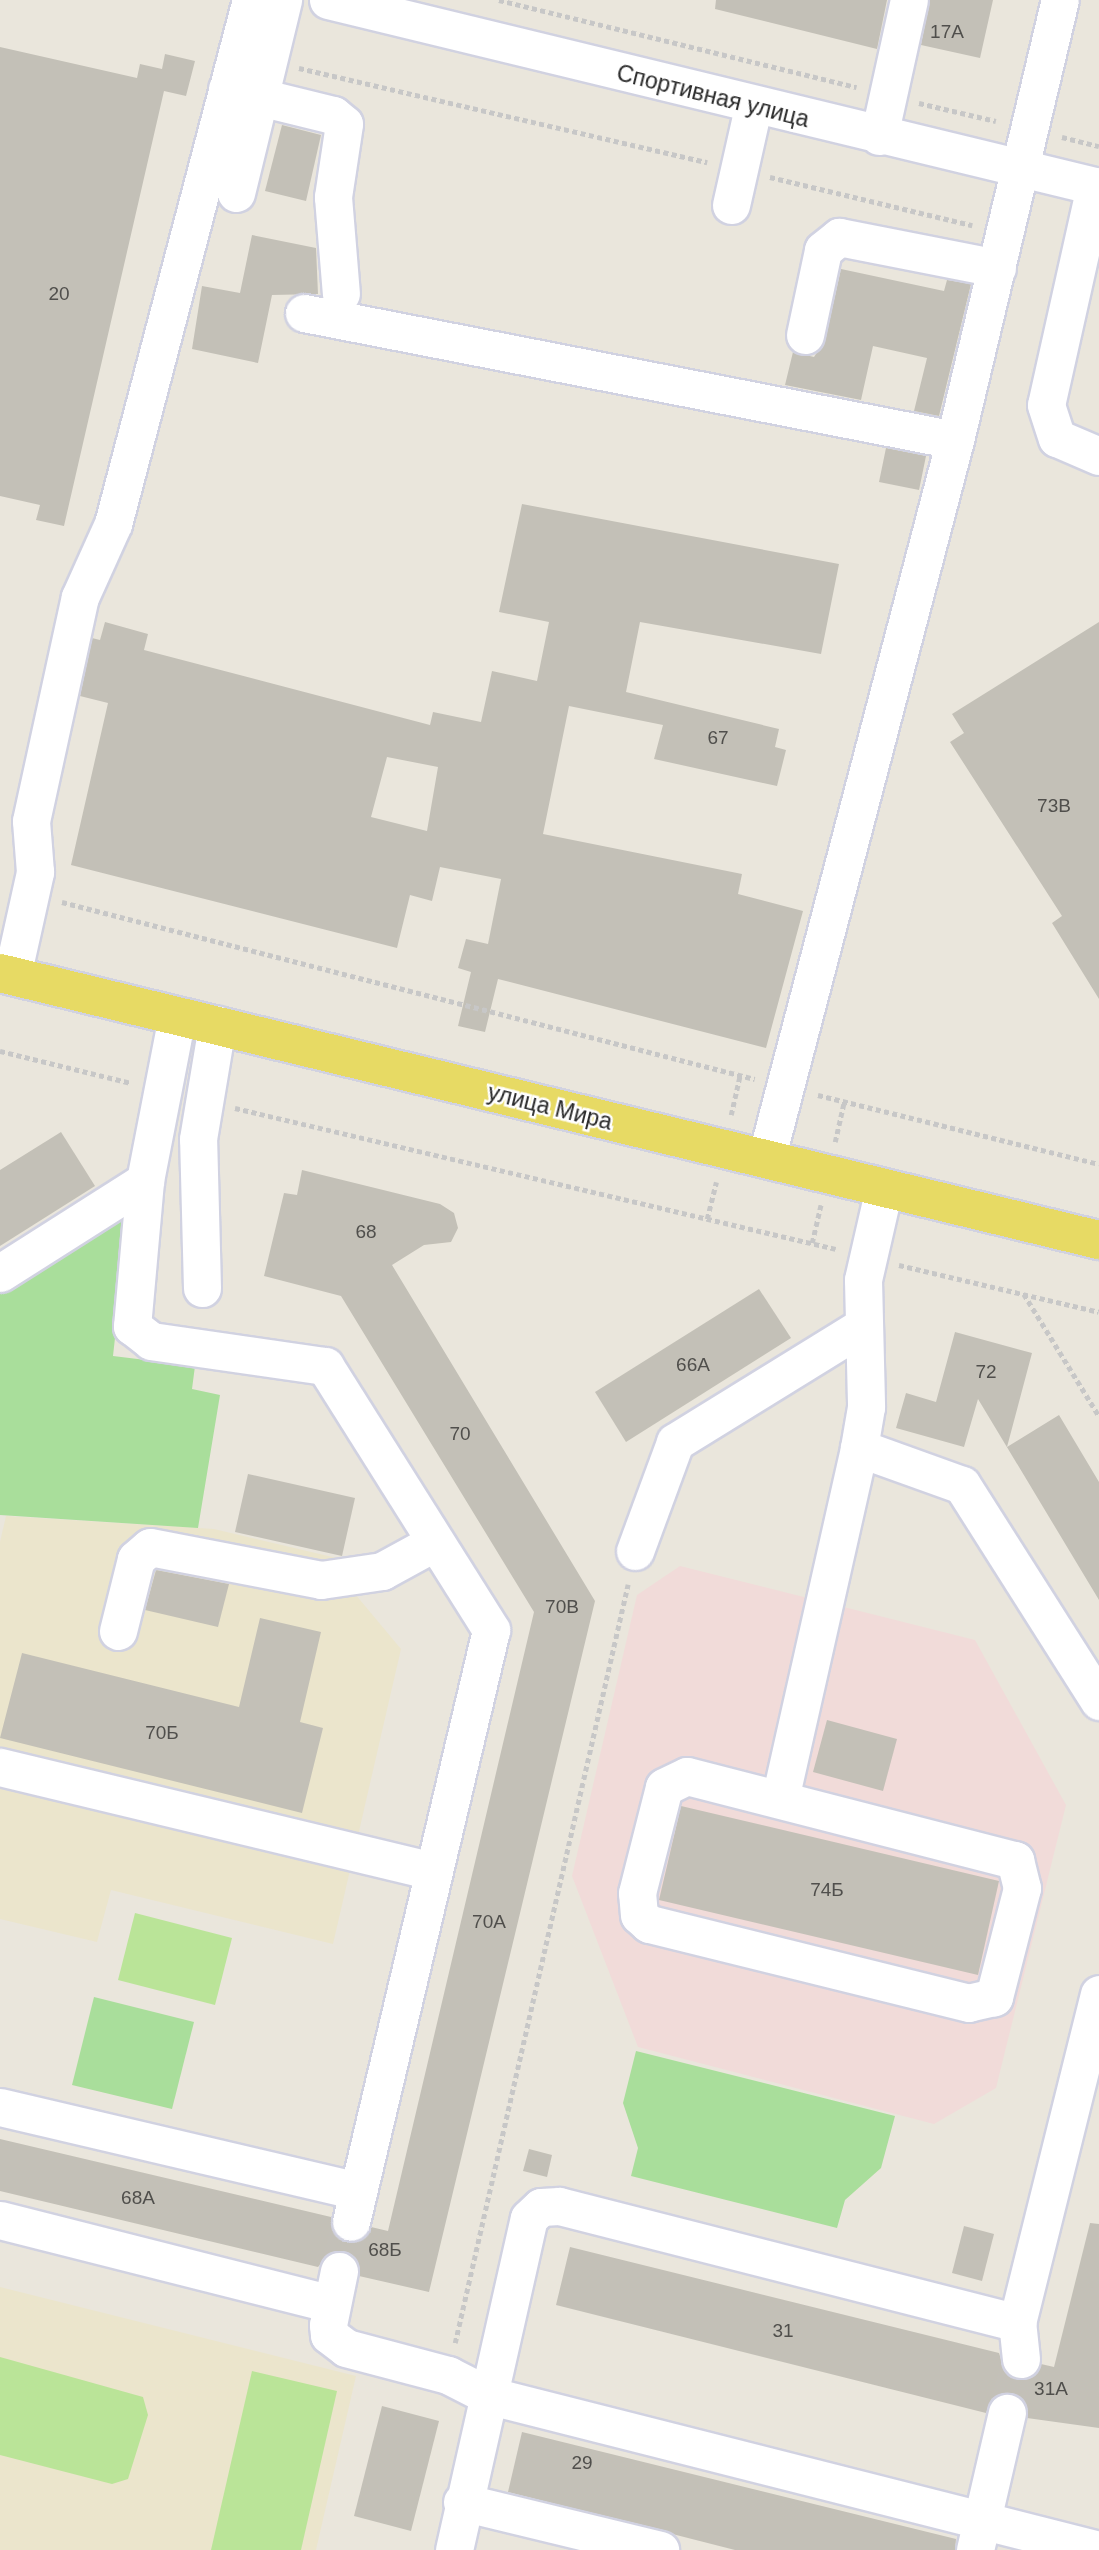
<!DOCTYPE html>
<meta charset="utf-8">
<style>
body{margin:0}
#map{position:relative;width:1099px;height:2550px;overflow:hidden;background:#eae6dc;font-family:Arial,sans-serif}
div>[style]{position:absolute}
.education>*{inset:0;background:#ebe5cc}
.medical>*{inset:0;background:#f1dbd9}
.green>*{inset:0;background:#a9de9b}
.pitch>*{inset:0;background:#bae498}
.building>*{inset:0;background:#c3c0b7}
.minor-tunnel>*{height:37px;margin-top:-18.5px;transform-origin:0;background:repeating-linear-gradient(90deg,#c3c0b8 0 37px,transparent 0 55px)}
.path>*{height:4.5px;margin-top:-2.25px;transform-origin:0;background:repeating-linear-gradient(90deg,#c7c7c7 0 5px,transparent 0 8.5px)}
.roads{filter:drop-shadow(2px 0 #d1d2e1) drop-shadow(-2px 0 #d1d2e1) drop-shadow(0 2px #d1d2e1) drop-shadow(0 -2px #d1d2e1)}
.minor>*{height:37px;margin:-18.5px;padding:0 18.5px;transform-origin:18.5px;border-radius:18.5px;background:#fff}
.major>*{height:38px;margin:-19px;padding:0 19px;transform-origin:19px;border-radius:19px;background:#e7da64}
span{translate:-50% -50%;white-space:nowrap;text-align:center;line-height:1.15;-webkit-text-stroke:5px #fff;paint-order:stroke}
.number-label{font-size:19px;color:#504f4c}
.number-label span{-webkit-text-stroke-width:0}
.street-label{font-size:23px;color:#292929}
</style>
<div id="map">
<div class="education">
<div style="clip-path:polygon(6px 1516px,214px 1529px,345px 1560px,350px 1588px,401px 1649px,333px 1944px,111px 1890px,97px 1942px,0 1919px,0 1542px)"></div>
<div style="clip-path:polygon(0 2287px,356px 2376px,316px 2550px,0 2550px)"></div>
</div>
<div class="medical">
<div style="clip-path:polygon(680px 1566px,975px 1640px,1066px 1805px,996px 2088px,934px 2124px,638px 2047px,572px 1876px,637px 1595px)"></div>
</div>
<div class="green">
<div style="clip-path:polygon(129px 1212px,113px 1356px,195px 1366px,192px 1389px,220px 1395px,198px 1528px,0 1515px,0 1293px)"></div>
<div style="clip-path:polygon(94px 1997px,194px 2022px,172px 2109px,72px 2085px)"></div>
<div style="clip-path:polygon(636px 2051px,895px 2116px,881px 2168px,845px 2200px,837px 2228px,631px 2176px,638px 2148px,623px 2103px)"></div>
</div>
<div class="pitch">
<div style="clip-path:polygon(135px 1913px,232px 1938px,215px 2005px,118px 1980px)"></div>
<div style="clip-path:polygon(0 2357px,143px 2397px,148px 2415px,128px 2479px,112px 2484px,0 2455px)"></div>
<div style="clip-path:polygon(252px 2371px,337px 2391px,301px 2550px,211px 2550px)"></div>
</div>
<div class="building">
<div style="clip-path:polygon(716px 0,887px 0,877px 49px,715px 9px)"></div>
<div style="clip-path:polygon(929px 0,993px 0,980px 58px,921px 45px)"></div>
<div style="clip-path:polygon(0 47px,137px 78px,140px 64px,162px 69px,165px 54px,195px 61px,186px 96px,164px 91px,64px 526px,36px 520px,40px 505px,0 496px)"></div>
<div style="clip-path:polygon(282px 125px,321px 135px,306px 201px,265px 191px)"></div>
<div style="clip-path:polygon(252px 235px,316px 248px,318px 294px,272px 295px,258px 363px,192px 349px,202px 286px,240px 293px)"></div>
<div style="clip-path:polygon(841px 269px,944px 291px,947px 280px,971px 284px,939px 416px,914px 411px,927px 358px,873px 346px,861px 400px,785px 385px,793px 352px,814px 357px,825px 340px)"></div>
<div style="clip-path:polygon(886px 448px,926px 456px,919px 490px,879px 482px)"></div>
<div style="clip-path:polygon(evenodd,522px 504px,839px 564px,821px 654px,640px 622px,626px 692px,779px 729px,775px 747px,786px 750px,777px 786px,654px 759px,663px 725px,569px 706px,543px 834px,742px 874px,738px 894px,803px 911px,766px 1048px,498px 979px,485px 1032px,458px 1026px,471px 972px,458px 968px,466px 939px,488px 944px,501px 879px,440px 867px,432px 901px,410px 895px,397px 948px,71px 865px,108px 703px,80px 696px,92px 638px,100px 640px,105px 622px,148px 634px,144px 650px,430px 725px,433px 712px,481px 722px,492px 671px,537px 681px,549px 622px,499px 612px,522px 504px,387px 757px,438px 767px,427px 831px,371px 817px,387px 757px)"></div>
<div style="clip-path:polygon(1099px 622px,1099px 999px,1052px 923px,1062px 916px,950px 742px,964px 733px,952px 714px)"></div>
<div style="clip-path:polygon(61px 1132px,95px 1186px,0 1246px,0 1170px)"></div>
<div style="clip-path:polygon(302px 1170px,440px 1204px,454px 1213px,458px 1228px,451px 1242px,424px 1245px,392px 1265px,595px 1601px,429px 2292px,359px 2276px,359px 2264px,344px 2251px,332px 2251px,318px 2267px,0 2191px,0 2139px,331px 2217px,336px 2237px,347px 2243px,366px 2237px,371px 2227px,388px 2231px,534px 1612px,341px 1296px,264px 1276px,284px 1193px,297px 1195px)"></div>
<div style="clip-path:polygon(759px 1289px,791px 1338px,626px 1442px,595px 1392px)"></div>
<div style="clip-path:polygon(955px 1332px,1032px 1353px,1007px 1447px,1059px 1415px,1099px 1482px,1099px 1600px,978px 1399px,964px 1447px,896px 1428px,906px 1393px,936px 1402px)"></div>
<div style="clip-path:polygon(248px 1474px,355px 1498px,342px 1556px,235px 1532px)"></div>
<div style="clip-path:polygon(156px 1570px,229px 1584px,218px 1627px,145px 1610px)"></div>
<div style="clip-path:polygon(260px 1618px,321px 1632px,300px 1722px,323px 1728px,302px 1813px,0 1738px,22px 1653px,239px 1707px)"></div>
<div style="clip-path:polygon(827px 1720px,897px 1739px,883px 1791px,813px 1772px)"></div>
<div style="clip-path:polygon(681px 1806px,999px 1881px,978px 1975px,659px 1900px)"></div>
<div style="clip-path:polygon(529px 2149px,552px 2155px,547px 2177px,523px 2171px)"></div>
<div style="clip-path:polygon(1090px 2223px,1099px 2224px,1099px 2428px,1027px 2418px,1022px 2398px,1011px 2392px,992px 2398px,986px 2413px,556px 2305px,570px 2247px,999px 2353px,1005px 2372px,1024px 2380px,1041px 2364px,1054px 2367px)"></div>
<div style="clip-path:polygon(964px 2226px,994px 2234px,982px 2281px,952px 2273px)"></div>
<div style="clip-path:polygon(382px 2406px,439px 2421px,411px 2531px,354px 2516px)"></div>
<div style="clip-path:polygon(522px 2432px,956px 2539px,955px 2550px,735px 2550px,508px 2492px)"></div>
</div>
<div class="minor-tunnel">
<div style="left:339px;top:2271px;width:50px;rotate:-76.2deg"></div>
<div style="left:1007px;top:2413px;width:56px;rotate:-75.5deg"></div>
</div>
<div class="path">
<div style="left:499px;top:0;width:368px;rotate:13.7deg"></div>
<div style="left:299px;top:68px;width:419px;rotate:13deg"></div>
<div style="left:919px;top:103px;width:79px;rotate:13.2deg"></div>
<div style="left:1062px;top:137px;width:38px;rotate:14deg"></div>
<div style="left:770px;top:177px;width:208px;rotate:13.4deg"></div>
<div style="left:62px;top:902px;width:715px;rotate:14.33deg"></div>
<div style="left:0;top:1051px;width:135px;rotate:13.7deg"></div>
<div style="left:818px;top:1095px;width:289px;rotate:13.8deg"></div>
<div style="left:235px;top:1108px;width:617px;rotate:13.2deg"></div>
<div style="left:731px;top:1115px;width:41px;rotate:-77.3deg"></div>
<div style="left:835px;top:1142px;width:41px;rotate:-77.3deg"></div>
<div style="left:707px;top:1219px;width:38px;rotate:-76deg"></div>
<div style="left:812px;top:1243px;width:39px;rotate:-77deg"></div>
<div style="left:899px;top:1265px;width:205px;rotate:13.2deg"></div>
<div style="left:1024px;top:1294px;width:143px;rotate:58.4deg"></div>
<div style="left:455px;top:2343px;width:778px;rotate:-77.16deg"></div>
</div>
<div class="roads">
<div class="minor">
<div style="left:328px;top:0;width:793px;rotate:13.63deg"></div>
<div style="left:227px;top:89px;width:109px;rotate:13.8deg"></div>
<div style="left:333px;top:115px;width:14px;rotate:39deg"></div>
<div style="left:344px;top:124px;width:74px;rotate:98.6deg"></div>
<div style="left:333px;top:197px;width:97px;rotate:85.3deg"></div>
<div style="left:879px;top:136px;width:139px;rotate:-77.6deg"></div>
<div style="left:1095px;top:186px;width:224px;rotate:102.6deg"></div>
<div style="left:1046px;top:405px;width:35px;rotate:72deg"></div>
<div style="left:1057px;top:438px;width:46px;rotate:23.2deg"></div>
<div style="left:236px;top:193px;width:199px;rotate:-76.3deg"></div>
<div style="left:731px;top:205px;width:100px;rotate:-77.3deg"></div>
<div style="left:304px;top:313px;width:663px;rotate:11.04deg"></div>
<div style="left:805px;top:335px;width:87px;rotate:-78deg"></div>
<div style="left:823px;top:250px;width:21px;rotate:-39deg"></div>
<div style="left:839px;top:237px;width:161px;rotate:11.1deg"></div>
<div style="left:12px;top:976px;width:107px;rotate:-77.5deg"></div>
<div style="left:35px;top:872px;width:51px;rotate:-94.5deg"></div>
<div style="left:31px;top:821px;width:229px;rotate:-77.7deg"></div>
<div style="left:80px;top:597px;width:80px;rotate:-65.7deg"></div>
<div style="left:113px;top:524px;width:542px;rotate:-75.25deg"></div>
<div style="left:177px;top:1016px;width:168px;rotate:101deg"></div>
<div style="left:145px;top:1181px;width:146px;rotate:95.1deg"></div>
<div style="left:132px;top:1326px;width:24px;rotate:38deg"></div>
<div style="left:151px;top:1341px;width:176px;rotate:8.2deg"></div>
<div style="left:325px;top:1366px;width:312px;rotate:57.8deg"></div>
<div style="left:491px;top:1630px;width:608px;rotate:103.31deg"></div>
<div style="left:766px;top:1159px;width:743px;rotate:-75.27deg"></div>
<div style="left:955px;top:440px;width:452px;rotate:-76.6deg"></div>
<div style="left:884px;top:1188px;width:94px;rotate:102.9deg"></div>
<div style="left:863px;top:1280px;width:127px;rotate:88.6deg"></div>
<div style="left:866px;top:1407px;width:42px;rotate:99.7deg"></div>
<div style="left:859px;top:1448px;width:109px;rotate:19.8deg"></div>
<div style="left:962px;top:1485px;width:256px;rotate:57.6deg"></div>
<div style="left:0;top:1273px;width:172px;rotate:-32.4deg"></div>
<div style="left:202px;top:1288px;width:149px;rotate:-91.5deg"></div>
<div style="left:198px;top:1139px;width:116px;rotate:-80.5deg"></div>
<div style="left:635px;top:1551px;width:116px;rotate:-69.8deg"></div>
<div style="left:675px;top:1442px;width:221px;rotate:-31.7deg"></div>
<div style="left:118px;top:1631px;width:74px;rotate:-76deg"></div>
<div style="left:136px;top:1559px;width:18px;rotate:-41deg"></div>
<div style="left:150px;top:1547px;width:174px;rotate:10.9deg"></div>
<div style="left:321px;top:1580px;width:62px;rotate:-8.4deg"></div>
<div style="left:382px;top:1571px;width:60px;rotate:-28.7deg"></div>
<div style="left:0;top:1767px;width:445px;rotate:13.5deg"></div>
<div style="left:687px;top:1776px;width:339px;rotate:14.4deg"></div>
<div style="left:1015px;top:1860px;width:29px;rotate:76deg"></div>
<div style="left:1022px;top:1888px;width:113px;rotate:104.4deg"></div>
<div style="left:994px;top:1997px;width:26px;rotate:167deg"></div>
<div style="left:969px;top:2003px;width:330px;rotate:-166.1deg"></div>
<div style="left:649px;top:1924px;width:13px;rotate:-138deg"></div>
<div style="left:639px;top:1915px;width:22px;rotate:-95deg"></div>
<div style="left:637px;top:1893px;width:109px;rotate:-75.7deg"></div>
<div style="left:664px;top:1787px;width:25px;rotate:-26deg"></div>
<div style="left:780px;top:1799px;width:360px;rotate:-77.3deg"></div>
<div style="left:0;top:2107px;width:368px;rotate:13.2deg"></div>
<div style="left:0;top:2220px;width:342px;rotate:14.2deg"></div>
<div style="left:339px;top:2271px;width:55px;rotate:101.5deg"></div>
<div style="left:328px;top:2325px;width:10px;rotate:84deg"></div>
<div style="left:329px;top:2335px;width:21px;rotate:37deg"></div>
<div style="left:346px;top:2348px;width:106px;rotate:14.8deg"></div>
<div style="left:448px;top:2375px;width:44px;rotate:27.1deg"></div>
<div style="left:487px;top:2395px;width:631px;rotate:14.21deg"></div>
<div style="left:1021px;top:2359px;width:36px;rotate:-96deg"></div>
<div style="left:1017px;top:2323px;width:339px;rotate:-76deg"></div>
<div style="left:462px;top:2502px;width:204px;rotate:13.6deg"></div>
<div style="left:454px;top:2550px;width:340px;rotate:-77.3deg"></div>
<div style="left:529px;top:2218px;width:16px;rotate:-43deg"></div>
<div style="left:541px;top:2207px;width:18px;rotate:-3deg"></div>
<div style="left:559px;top:2206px;width:473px;rotate:14.3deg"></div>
<div style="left:975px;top:2550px;width:141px;rotate:-76.9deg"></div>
</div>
<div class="major">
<div style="left:0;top:973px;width:1131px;rotate:13.66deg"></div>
</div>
</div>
<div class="number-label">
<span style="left:947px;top:32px">17А</span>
<span style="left:59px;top:294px">20</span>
<span style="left:718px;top:738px">67</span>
<span style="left:1054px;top:806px">73В</span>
<span style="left:366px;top:1232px">68</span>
<span style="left:693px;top:1365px">66А</span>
<span style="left:986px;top:1372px">72</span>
<span style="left:460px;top:1434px">70</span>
<span style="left:562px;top:1607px">70В</span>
<span style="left:162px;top:1733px">70Б</span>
<span style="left:827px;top:1890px">74Б</span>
<span style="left:489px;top:1922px">70А</span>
<span style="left:138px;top:2198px">68А</span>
<span style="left:385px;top:2250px">68Б</span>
<span style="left:783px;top:2331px">31</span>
<span style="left:1051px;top:2389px">31А</span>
<span style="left:582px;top:2463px">29</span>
</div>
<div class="street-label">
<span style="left:713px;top:96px;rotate:14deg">Спортивная улица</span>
<span style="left:550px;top:1107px;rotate:14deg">улица Мира</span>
</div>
</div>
